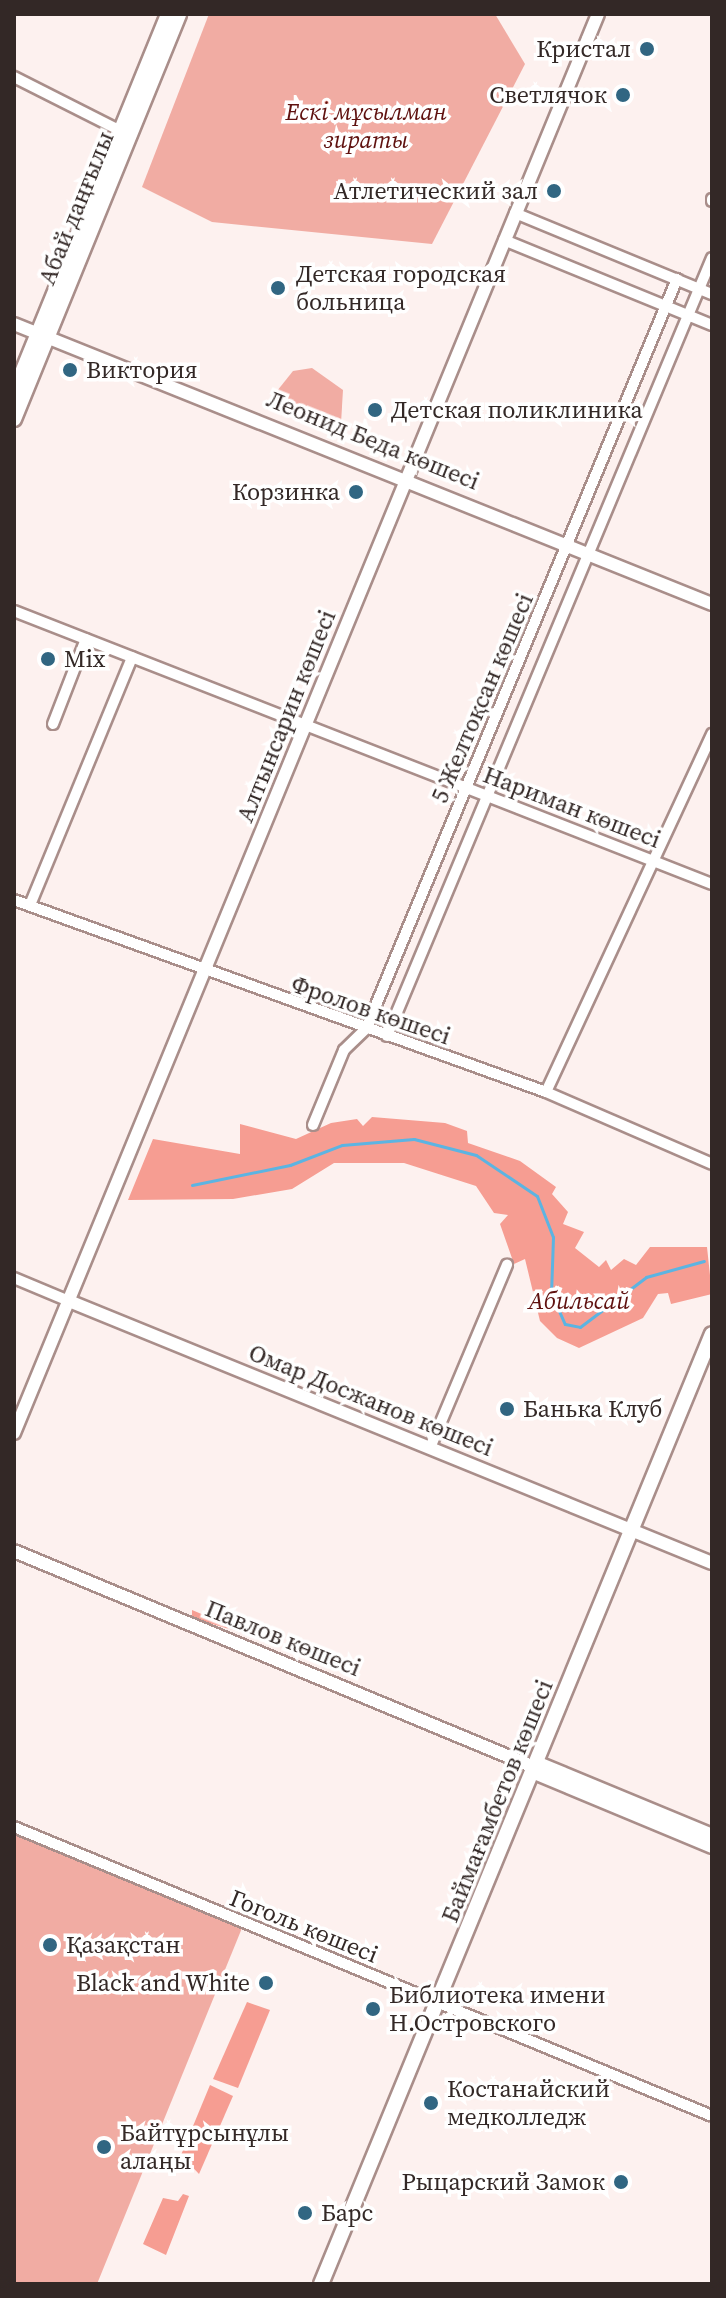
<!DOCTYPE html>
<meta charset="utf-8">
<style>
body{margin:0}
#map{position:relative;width:726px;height:2298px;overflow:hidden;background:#fdf1ef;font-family:"Source Serif 4",serif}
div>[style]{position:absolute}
.green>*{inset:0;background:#f1aca3}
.forest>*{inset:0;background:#f69d92}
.stream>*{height:3px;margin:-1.5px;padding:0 1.5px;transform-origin:1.5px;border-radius:1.5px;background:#5cb4e2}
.roads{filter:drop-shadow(2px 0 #a98e8a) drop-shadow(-2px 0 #a98e8a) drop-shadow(0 2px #a98e8a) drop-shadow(0 -2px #a98e8a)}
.minor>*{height:10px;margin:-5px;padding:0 5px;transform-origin:5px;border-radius:5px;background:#fff}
.tertiary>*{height:12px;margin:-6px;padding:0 6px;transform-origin:6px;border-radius:6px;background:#fff}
.secondary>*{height:14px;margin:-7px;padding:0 7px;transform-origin:7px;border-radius:7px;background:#fff}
.dots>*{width:22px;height:22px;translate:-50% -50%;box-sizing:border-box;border:4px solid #fff;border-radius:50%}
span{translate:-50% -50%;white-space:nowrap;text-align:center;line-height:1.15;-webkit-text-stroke:7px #fff;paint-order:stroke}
.poi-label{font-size:24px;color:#332826}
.right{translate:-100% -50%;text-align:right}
.left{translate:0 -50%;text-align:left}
.park-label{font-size:24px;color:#5f110f;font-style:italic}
.street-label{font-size:24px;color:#332826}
.frame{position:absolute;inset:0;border:16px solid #332826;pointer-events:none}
</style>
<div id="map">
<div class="green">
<div style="clip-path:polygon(209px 14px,495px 14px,525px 64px,432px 244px,212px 222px,142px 187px)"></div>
<div style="clip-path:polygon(312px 368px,343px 390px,341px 423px,273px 396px,293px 371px)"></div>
<div style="clip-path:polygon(14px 1834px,242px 1928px,97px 2284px,14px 2284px)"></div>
</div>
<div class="forest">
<div style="clip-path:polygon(372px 1117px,445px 1123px,467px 1131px,468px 1143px,520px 1161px,556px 1187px,552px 1194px,568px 1212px,563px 1224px,584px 1232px,575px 1248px,599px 1267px,606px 1260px,611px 1270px,624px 1259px,636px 1265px,650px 1247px,707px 1247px,712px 1294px,671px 1304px,668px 1293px,658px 1294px,643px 1318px,579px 1348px,557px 1338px,540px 1321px,525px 1259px,514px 1264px,500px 1224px,508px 1215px,494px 1213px,476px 1186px,404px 1163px,334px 1163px,292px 1189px,233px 1199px,128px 1200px,153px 1139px,240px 1154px,240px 1124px,296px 1139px,331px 1123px,357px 1119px,363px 1126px)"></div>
<div style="clip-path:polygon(192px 1610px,256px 1637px,192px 1618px)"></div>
<div style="clip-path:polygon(247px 2002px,270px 2010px,238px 2088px,213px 2079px)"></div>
<div style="clip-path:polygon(210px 2085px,233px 2096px,199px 2174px,181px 2155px)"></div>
<div style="clip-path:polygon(183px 2194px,189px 2196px,166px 2255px,143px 2244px,163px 2198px,178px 2201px)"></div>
</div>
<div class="stream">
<div style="left:192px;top:1185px;width:100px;rotate:-11.5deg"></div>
<div style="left:290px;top:1165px;width:56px;rotate:-21deg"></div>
<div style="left:342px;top:1145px;width:72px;rotate:-4.8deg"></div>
<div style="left:414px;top:1139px;width:64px;rotate:14.5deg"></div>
<div style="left:476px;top:1155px;width:73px;rotate:33.9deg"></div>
<div style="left:537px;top:1196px;width:44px;rotate:68.7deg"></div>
<div style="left:553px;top:1237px;width:56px;rotate:92deg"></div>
<div style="left:551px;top:1293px;width:34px;rotate:66deg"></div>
<div style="left:565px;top:1324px;width:15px;rotate:11deg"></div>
<div style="left:580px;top:1327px;width:83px;rotate:-37.1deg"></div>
<div style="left:646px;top:1277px;width:60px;rotate:-15.4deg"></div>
</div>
<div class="roads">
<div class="minor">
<div style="left:14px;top:77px;width:120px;rotate:26.8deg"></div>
<div style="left:712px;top:199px;width:2px;rotate:90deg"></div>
<div style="left:515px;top:213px;width:213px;rotate:22.4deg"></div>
<div style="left:504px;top:240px;width:225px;rotate:22.2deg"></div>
<div style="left:14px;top:611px;width:749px;rotate:21.36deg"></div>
<div style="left:53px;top:724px;width:91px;rotate:-68.8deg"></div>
<div style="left:14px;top:900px;width:566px;rotate:19.84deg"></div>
<div style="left:546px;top:1092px;width:181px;rotate:23.4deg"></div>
<div style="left:30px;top:905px;width:268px;rotate:-67.6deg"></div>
<div style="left:387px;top:1036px;width:843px;rotate:-67.33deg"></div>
<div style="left:546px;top:1092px;width:395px;rotate:-65.1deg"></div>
<div style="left:313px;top:1125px;width:81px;rotate:-67.5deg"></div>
<div style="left:344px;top:1050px;width:30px;rotate:-44deg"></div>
<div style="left:366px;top:1029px;width:812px;rotate:-67.48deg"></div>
<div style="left:14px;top:1278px;width:60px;rotate:22.7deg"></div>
<div style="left:430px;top:1448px;width:199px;rotate:-67.2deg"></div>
<div style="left:14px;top:1827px;width:755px;rotate:22.49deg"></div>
</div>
<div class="tertiary">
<div style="left:14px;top:324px;width:752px;rotate:21.86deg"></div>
<div style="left:69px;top:1301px;width:694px;rotate:22.17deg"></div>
<div style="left:14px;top:1433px;width:1534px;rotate:-67.63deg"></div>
<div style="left:14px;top:1551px;width:563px;rotate:22.56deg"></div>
<div style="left:536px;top:1762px;width:191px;rotate:22.5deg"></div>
<div style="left:532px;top:1772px;width:195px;rotate:22.6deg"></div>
</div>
<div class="secondary">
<div style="left:14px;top:392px;width:408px;rotate:-67.8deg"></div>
<div style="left:14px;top:419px;width:437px;rotate:-67.8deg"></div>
<div style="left:321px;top:2284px;width:1027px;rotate:-67.63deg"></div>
</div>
</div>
<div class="dots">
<div style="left:647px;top:49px;background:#316682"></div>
<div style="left:623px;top:95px;background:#316682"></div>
<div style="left:554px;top:191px;background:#316682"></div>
<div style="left:278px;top:288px;background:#316682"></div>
<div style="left:70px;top:370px;background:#316682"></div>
<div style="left:375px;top:410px;background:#316682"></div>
<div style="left:356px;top:492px;background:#316682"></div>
<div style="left:48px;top:659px;background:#316682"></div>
<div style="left:507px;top:1409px;background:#316682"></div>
<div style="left:50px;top:1945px;background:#316682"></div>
<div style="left:266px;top:1983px;background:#316682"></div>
<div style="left:373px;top:2009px;background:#316682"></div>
<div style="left:431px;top:2103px;background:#316682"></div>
<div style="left:104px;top:2147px;background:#316682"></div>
<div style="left:621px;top:2182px;background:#316682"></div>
<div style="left:305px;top:2213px;background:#316682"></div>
</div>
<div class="poi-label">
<span class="right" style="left:631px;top:49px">Кристал</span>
<span class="right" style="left:607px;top:95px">Светлячок</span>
<span class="right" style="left:538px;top:191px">Атлетический зал</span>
<span class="left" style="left:296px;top:288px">Детская городская<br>больница</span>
<span class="left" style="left:86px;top:370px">Виктория</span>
<span class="left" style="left:391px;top:410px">Детская поликлиника</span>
<span class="right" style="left:340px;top:492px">Корзинка</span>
<span class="left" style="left:64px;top:659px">Mix</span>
<span class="left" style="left:523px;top:1409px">Банька Клуб</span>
<span class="left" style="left:66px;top:1945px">Қазақстан</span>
<span class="right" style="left:250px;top:1983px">Black and White</span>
<span class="left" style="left:389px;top:2009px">Библиотека имени<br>Н.Островского</span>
<span class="left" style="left:447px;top:2103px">Костанайский<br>медколледж</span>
<span class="left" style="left:120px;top:2147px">Байтұрсынұлы<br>алаңы</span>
<span class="right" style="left:605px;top:2182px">Рыцарский Замок</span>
<span class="left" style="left:321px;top:2213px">Барс</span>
</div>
<div class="park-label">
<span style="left:366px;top:126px">Ескі мұсылман<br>зираты</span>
<span style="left:579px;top:1301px">Абильсай</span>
</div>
<div class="street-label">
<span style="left:76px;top:208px;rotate:-68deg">Абай даңғылы</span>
<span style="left:373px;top:440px;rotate:22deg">Леонид Беда көшесі</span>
<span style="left:482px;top:698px;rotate:-67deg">5 Желтоқсан көшесі</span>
<span style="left:286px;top:716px;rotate:-68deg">Алтынсарин көшесі</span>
<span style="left:572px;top:807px;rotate:21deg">Нариман көшесі</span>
<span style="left:371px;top:1010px;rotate:19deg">Фролов көшесі</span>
<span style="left:371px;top:1400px;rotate:22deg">Омар Досжанов көшесі</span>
<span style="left:283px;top:1638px;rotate:22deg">Павлов көшесі</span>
<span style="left:497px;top:1801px;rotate:-68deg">Баймағамбетов көшесі</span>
<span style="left:304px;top:1926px;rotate:22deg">Гоголь көшесі</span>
</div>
<div class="frame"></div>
</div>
